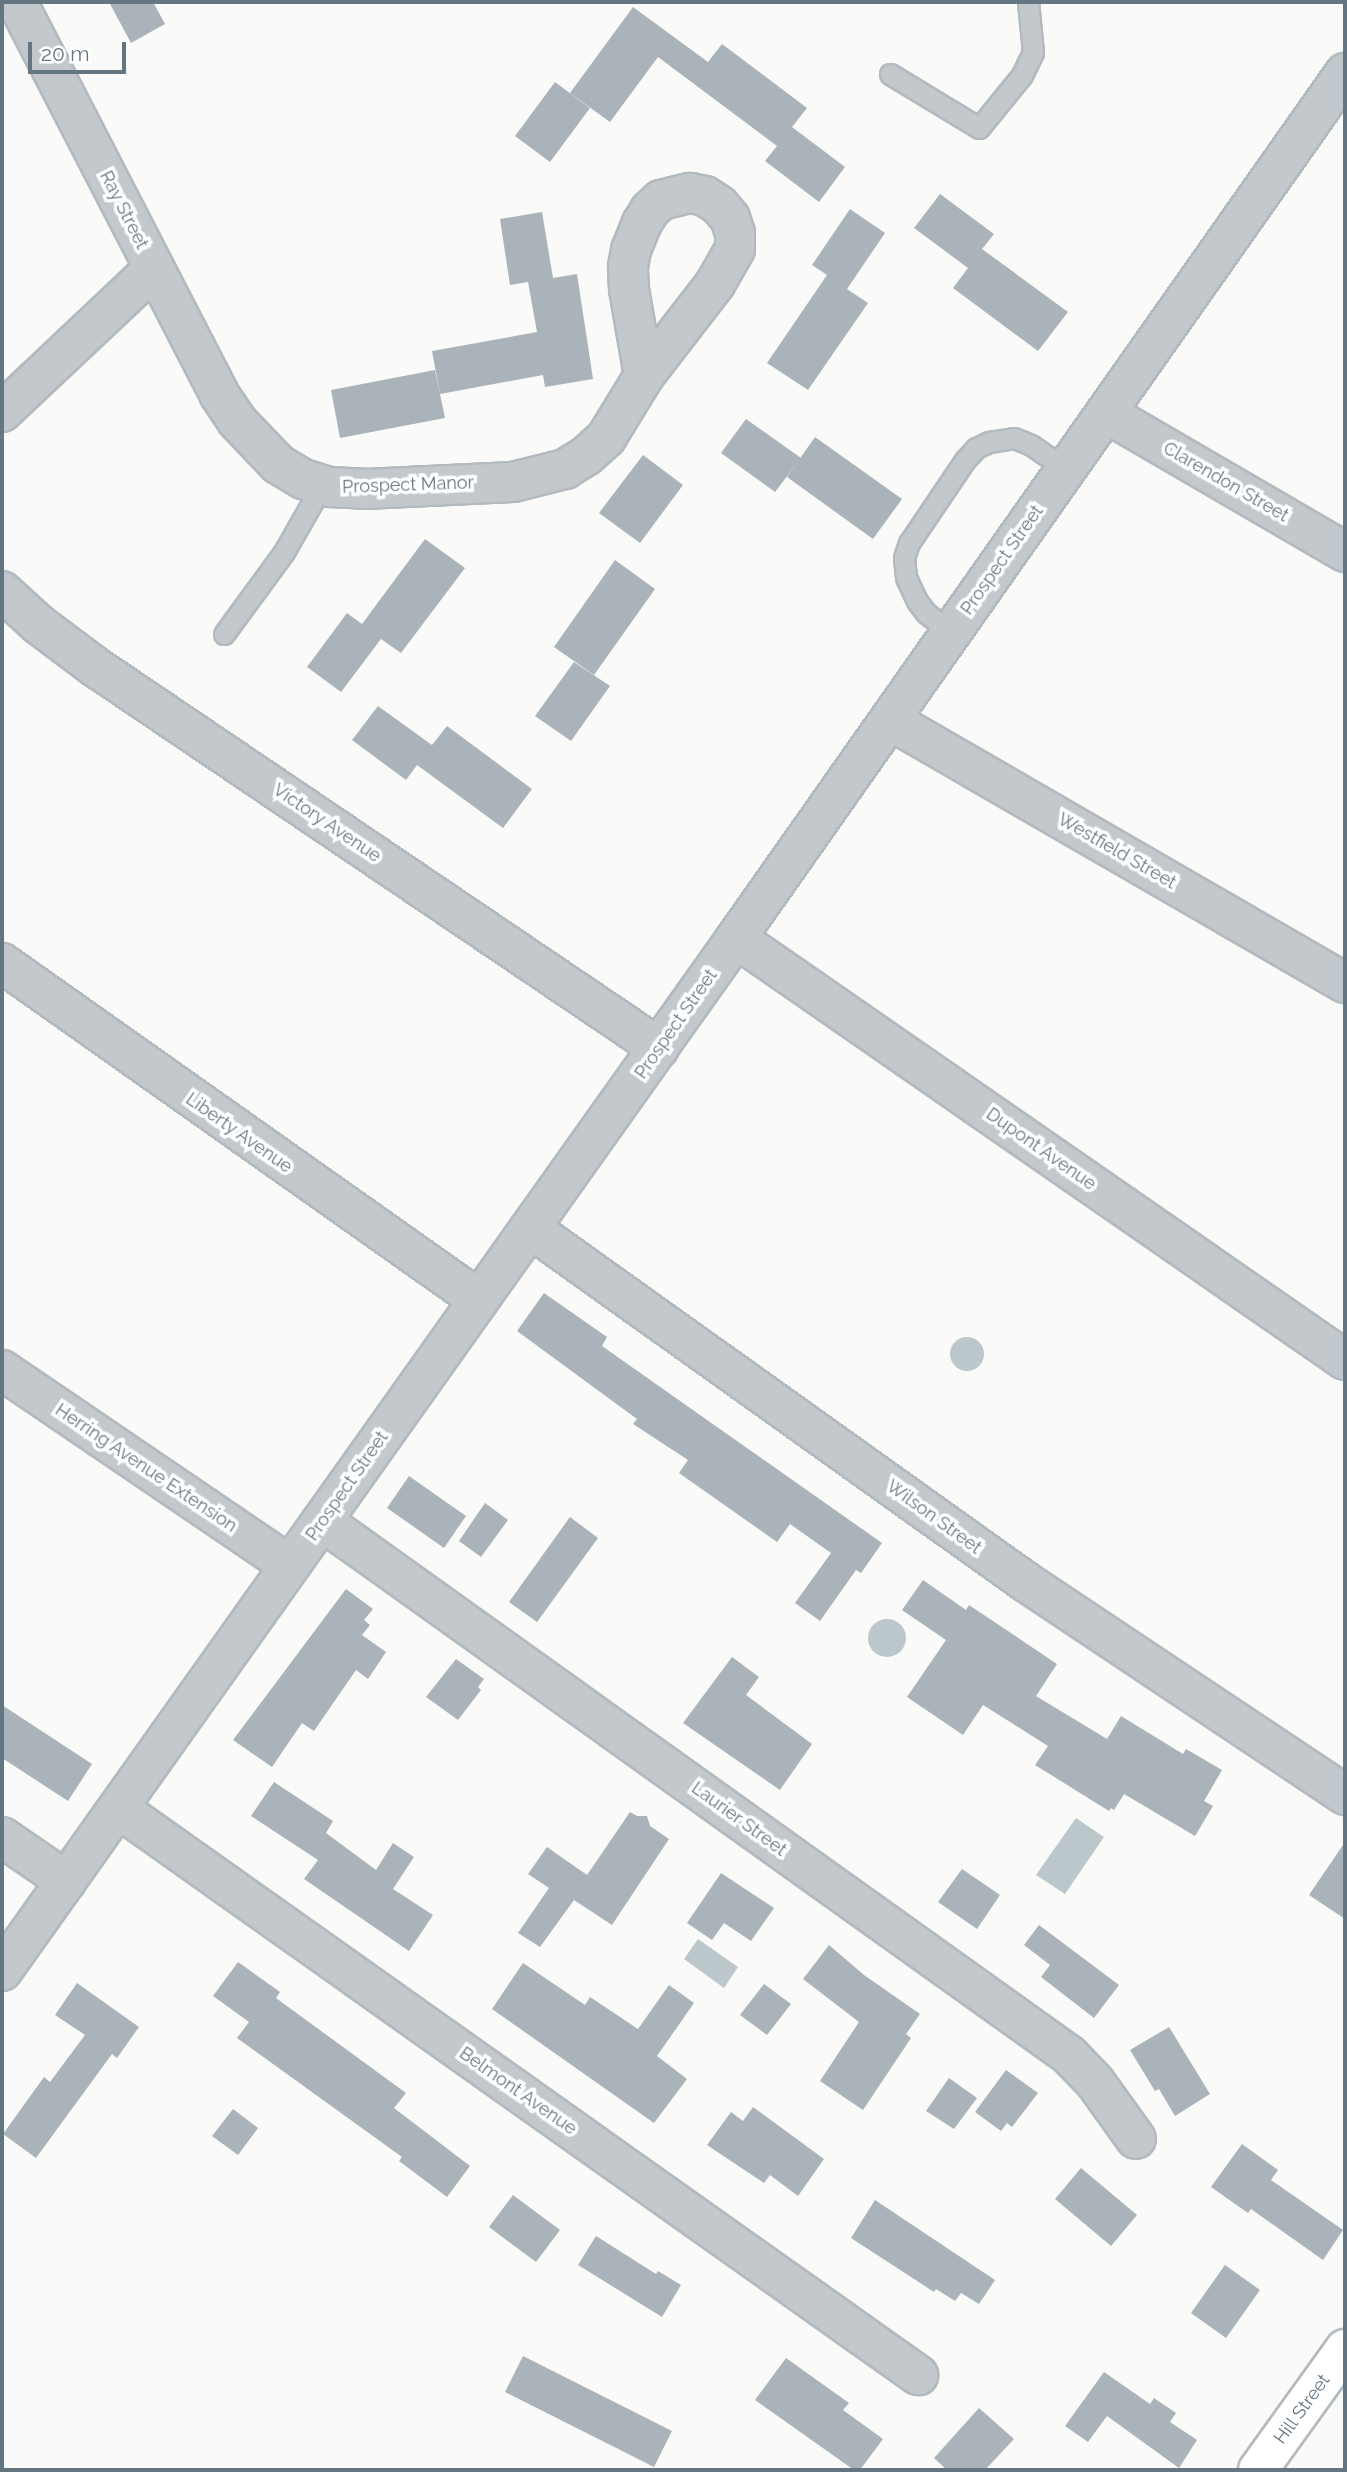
<!DOCTYPE html>
<style>
body{margin:0}
#map{position:relative;width:1347px;height:2472px;overflow:hidden;background:#fafaf8;font-family:Raleway,sans-serif}
div>[style]{position:absolute}
.water>*{inset:0;background:#bbc7cb}
.round{border-radius:50%}
.building>*{inset:0;background:#aab3b9}
.roads{filter:drop-shadow(2px 0 #b3babf) drop-shadow(-2px 0 #b3babf) drop-shadow(0 2px #b3babf) drop-shadow(0 -2px #b3babf)}
.lane>*{height:19px;margin:-9.5px;padding:0 9.5px;transform-origin:9.5px;border-radius:9.5px;background:#c3c8cc}
.street>*{height:38px;margin:-19px;padding:0 19px;transform-origin:19px;border-radius:19px;background:#c3c8cc}
.secondary>*{height:38px;margin:-19px;padding:0 19px;transform-origin:19px;border-radius:19px;background:#fff}
span{translate:-50% -50%;white-space:nowrap;text-align:center;line-height:1.15;-webkit-text-stroke:7px #fff;paint-order:stroke}
.street-label{font-size:18px;color:#657683}
.frame{position:absolute;inset:0;border:4px solid #657683;pointer-events:none}
.scale{position:absolute;left:28px;top:42px;width:98px;height:32px;box-sizing:border-box;border:4px solid #657683;border-top:0;padding-left:9px;font-size:21px;line-height:24px;white-space:nowrap;color:#657683;-webkit-text-stroke:5px #fff;paint-order:stroke}
</style>
<div id="map">
<div class="water">
<div class="round" style="left:950px;top:1337px;width:34px;height:34px"></div>
<div class="round" style="left:868px;top:1619px;width:38px;height:38px"></div>
<div style="clip-path:polygon(1076px 1818px,1104px 1837px,1065px 1894px,1036px 1875px)"></div>
<div style="clip-path:polygon(698px 1939px,738px 1967px,724px 1988px,684px 1959px)"></div>
</div>
<div class="building">
<div style="clip-path:polygon(109px 2px,153px 2px,165px 24px,131px 43px)"></div>
<div style="clip-path:polygon(633px 7px,708px 62px,722px 44px,807px 108px,792px 127px,845px 167px,819px 202px,765px 161px,777px 146px,658px 57px,610px 122px,570px 93px)"></div>
<div style="clip-path:polygon(555px 82px,590px 108px,550px 162px,515px 136px)"></div>
<div style="clip-path:polygon(940px 194px,994px 234px,982px 249px,1068px 312px,1038px 351px,953px 288px,968px 268px,914px 228px)"></div>
<div style="clip-path:polygon(850px 209px,885px 233px,847px 289px,868px 303px,808px 390px,767px 363px,827px 275px,812px 265px)"></div>
<div style="clip-path:polygon(542px 212px,553px 278px,577px 274px,593px 379px,545px 387px,543px 375px,440px 394px,432px 351px,537px 332px,528px 282px,510px 285px,500px 219px)"></div>
<div style="clip-path:polygon(435px 370px,445px 418px,340px 438px,331px 390px)"></div>
<div style="clip-path:polygon(746px 419px,801px 458px,775px 492px,721px 453px)"></div>
<div style="clip-path:polygon(815px 437px,902px 499px,873px 539px,787px 477px)"></div>
<div style="clip-path:polygon(643px 455px,683px 485px,640px 543px,599px 513px)"></div>
<div style="clip-path:polygon(425px 539px,465px 568px,401px 653px,381px 639px,341px 692px,307px 667px,347px 613px,362px 624px)"></div>
<div style="clip-path:polygon(615px 560px,655px 589px,594px 675px,554px 647px)"></div>
<div style="clip-path:polygon(574px 662px,610px 686px,571px 741px,535px 716px)"></div>
<div style="clip-path:polygon(378px 706px,432px 745px,447px 726px,532px 789px,503px 828px,417px 765px,406px 780px,352px 740px)"></div>
<div style="clip-path:polygon(544px 1293px,607px 1337px,602px 1346px,882px 1543px,861px 1573px,856px 1570px,820px 1621px,795px 1603px,831px 1553px,790px 1524px,777px 1542px,679px 1473px,688px 1460px,633px 1424px,637px 1419px,517px 1331px)"></div>
<div style="clip-path:polygon(409px 1476px,466px 1516px,444px 1548px,387px 1508px)"></div>
<div style="clip-path:polygon(485px 1503px,508px 1520px,481px 1557px,459px 1541px)"></div>
<div style="clip-path:polygon(570px 1517px,598px 1538px,537px 1622px,509px 1602px)"></div>
<div style="clip-path:polygon(923px 1580px,966px 1610px,969px 1605px,1057px 1664px,1036px 1696px,1107px 1739px,1121px 1716px,1183px 1754px,1186px 1749px,1222px 1770px,1204px 1801px,1213px 1806px,1195px 1836px,1124px 1794px,1114px 1810px,1111px 1808px,1109px 1811px,1035px 1765px,1048px 1746px,983px 1705px,963px 1735px,907px 1697px,946px 1640px,902px 1610px)"></div>
<div style="clip-path:polygon(346px 1589px,373px 1609px,364px 1620px,370px 1625px,362px 1635px,386px 1652px,368px 1679px,356px 1670px,314px 1731px,302px 1723px,272px 1767px,233px 1740px)"></div>
<div style="clip-path:polygon(732px 1657px,759px 1677px,746px 1695px,812px 1744px,780px 1790px,683px 1723px)"></div>
<div style="clip-path:polygon(456px 1659px,484px 1679px,478px 1687px,481px 1690px,458px 1720px,426px 1697px)"></div>
<div style="clip-path:polygon(2px 1705px,92px 1764px,68px 1801px,2px 1758px)"></div>
<div style="clip-path:polygon(274px 1782px,333px 1821px,326px 1833px,376px 1870px,393px 1843px,414px 1857px,393px 1889px,433px 1915px,409px 1951px,304px 1879px,318px 1860px,251px 1816px)"></div>
<div style="clip-path:polygon(630px 1812px,637px 1816px,647px 1816px,650px 1826px,669px 1839px,612px 1925px,574px 1900px,540px 1947px,518px 1933px,549px 1888px,528px 1874px,547px 1847px,587px 1875px)"></div>
<div style="clip-path:polygon(1345px 1842px,1345px 1919px,1309px 1895px)"></div>
<div style="clip-path:polygon(962px 1869px,1000px 1895px,977px 1929px,938px 1902px)"></div>
<div style="clip-path:polygon(721px 1873px,774px 1908px,751px 1941px,724px 1923px,712px 1940px,687px 1923px)"></div>
<div style="clip-path:polygon(1039px 1925px,1119px 1985px,1094px 2018px,1041px 1977px,1050px 1965px,1024px 1945px)"></div>
<div style="clip-path:polygon(829px 1945px,864px 1975px,920px 2014px,906px 2034px,911px 2038px,863px 2110px,820px 2081px,859px 2022px,803px 1979px)"></div>
<div style="clip-path:polygon(238px 1962px,280px 1992px,276px 1998px,406px 2093px,394px 2108px,470px 2166px,447px 2197px,399px 2161px,402px 2157px,237px 2038px,249px 2022px,213px 1996px)"></div>
<div style="clip-path:polygon(523px 1963px,585px 2005px,590px 1997px,638px 2029px,669px 1985px,694px 2003px,657px 2056px,687px 2079px,654px 2123px,492px 2009px)"></div>
<div style="clip-path:polygon(77px 1983px,139px 2027px,117px 2058px,112px 2054px,36px 2158px,3px 2134px,44px 2077px,50px 2082px,85px 2035px,55px 2015px)"></div>
<div style="clip-path:polygon(764px 1984px,791px 2004px,767px 2035px,740px 2015px)"></div>
<div style="clip-path:polygon(1169px 2027px,1210px 2094px,1175px 2116px,1159px 2089px,1155px 2091px,1130px 2050px)"></div>
<div style="clip-path:polygon(1006px 2070px,1038px 2093px,1012px 2127px,1007px 2123px,1001px 2131px,975px 2112px)"></div>
<div style="clip-path:polygon(949px 2078px,977px 2098px,954px 2129px,926px 2111px)"></div>
<div style="clip-path:polygon(753px 2107px,824px 2159px,798px 2196px,770px 2175px,764px 2183px,707px 2145px,731px 2112px,743px 2121px)"></div>
<div style="clip-path:polygon(233px 2109px,258px 2128px,238px 2155px,212px 2136px)"></div>
<div style="clip-path:polygon(1242px 2144px,1278px 2170px,1271px 2180px,1343px 2230px,1323px 2260px,1251px 2209px,1248px 2213px,1211px 2187px)"></div>
<div style="clip-path:polygon(1081px 2168px,1137px 2215px,1111px 2246px,1055px 2199px)"></div>
<div style="clip-path:polygon(513px 2195px,560px 2230px,536px 2262px,489px 2227px)"></div>
<div style="clip-path:polygon(875px 2200px,995px 2280px,979px 2304px,961px 2293px,955px 2301px,936px 2289px,934px 2292px,851px 2238px)"></div>
<div style="clip-path:polygon(596px 2236px,656px 2274px,658px 2271px,681px 2285px,662px 2317px,578px 2265px)"></div>
<div style="clip-path:polygon(1225px 2265px,1260px 2290px,1226px 2338px,1191px 2313px)"></div>
<div style="clip-path:polygon(523px 2356px,672px 2431px,654px 2467px,505px 2392px)"></div>
<div style="clip-path:polygon(786px 2358px,849px 2403px,843px 2410px,883px 2439px,860px 2470px,854px 2470px,755px 2400px)"></div>
<div style="clip-path:polygon(1104px 2372px,1150px 2404px,1154px 2398px,1176px 2413px,1170px 2422px,1197px 2440px,1179px 2468px,1107px 2416px,1088px 2442px,1065px 2426px)"></div>
<div style="clip-path:polygon(979px 2408px,1014px 2439px,985px 2470px,947px 2470px,934px 2458px)"></div>
</div>
<div class="roads">
<div class="lane">
<div style="left:890px;top:74px;width:104px;rotate:31.2deg"></div>
<div style="left:979px;top:128px;width:68px;rotate:-50.9deg"></div>
<div style="left:1022px;top:75px;width:25px;rotate:-64deg"></div>
<div style="left:1033px;top:52px;width:50px;rotate:-95.7deg"></div>
<div style="left:951px;top:633px;width:32px;rotate:-141deg"></div>
<div style="left:926px;top:613px;width:15px;rotate:-127deg"></div>
<div style="left:917px;top:601px;width:26px;rotate:-115deg"></div>
<div style="left:906px;top:577px;width:19px;rotate:-96deg"></div>
<div style="left:904px;top:558px;width:16px;rotate:-72deg"></div>
<div style="left:909px;top:543px;width:100px;rotate:-56deg"></div>
<div style="left:965px;top:460px;width:16px;rotate:-47deg"></div>
<div style="left:976px;top:448px;width:14px;rotate:-25deg"></div>
<div style="left:989px;top:442px;width:25px;rotate:-9deg"></div>
<div style="left:1014px;top:438px;width:18px;rotate:22deg"></div>
<div style="left:1031px;top:445px;width:42px;rotate:34.4deg"></div>
<div style="left:224px;top:634px;width:102px;rotate:-53.8deg"></div>
<div style="left:284px;top:552px;width:59px;rotate:-60.4deg"></div>
<div style="left:313px;top:501px;width:18px;rotate:-71deg"></div>
</div>
<div class="street">
<div style="left:17px;top:2px;width:441px;rotate:62.7deg"></div>
<div style="left:219px;top:394px;width:32px;rotate:56deg"></div>
<div style="left:237px;top:421px;width:59px;rotate:46.4deg"></div>
<div style="left:278px;top:464px;width:29px;rotate:31deg"></div>
<div style="left:303px;top:479px;width:28px;rotate:17deg"></div>
<div style="left:330px;top:487px;width:35px;rotate:3deg"></div>
<div style="left:365px;top:489px;width:148px;rotate:-2.7deg"></div>
<div style="left:513px;top:482px;width:54px;rotate:-14deg"></div>
<div style="left:565px;top:469px;width:25px;rotate:-32deg"></div>
<div style="left:586px;top:456px;width:27px;rotate:-42deg"></div>
<div style="left:606px;top:438px;width:73px;rotate:-58.5deg"></div>
<div style="left:644px;top:376px;width:88px;rotate:-99.8deg"></div>
<div style="left:629px;top:289px;width:22px;rotate:-93deg"></div>
<div style="left:628px;top:267px;width:17px;rotate:-80deg"></div>
<div style="left:631px;top:250px;width:29px;rotate:-68deg"></div>
<div style="left:642px;top:223px;width:15px;rotate:-58deg"></div>
<div style="left:650px;top:210px;width:15px;rotate:-42deg"></div>
<div style="left:661px;top:200px;width:30px;rotate:-14deg"></div>
<div style="left:690px;top:193px;width:15px;rotate:11deg"></div>
<div style="left:705px;top:196px;width:17px;rotate:33deg"></div>
<div style="left:719px;top:205px;width:17px;rotate:50deg"></div>
<div style="left:730px;top:218px;width:16px;rotate:72deg"></div>
<div style="left:735px;top:233px;width:16px;rotate:90deg"></div>
<div style="left:735px;top:249px;width:40px;rotate:119.7deg"></div>
<div style="left:715px;top:284px;width:116px;rotate:127.7deg"></div>
<div style="left:2px;top:412px;width:209px;rotate:-43.3deg"></div>
<div style="left:1106px;top:413px;width:276px;rotate:30.2deg"></div>
<div style="left:2px;top:591px;width:49px;rotate:42.5deg"></div>
<div style="left:38px;top:624px;width:70px;rotate:36.9deg"></div>
<div style="left:94px;top:666px;width:682px;rotate:34.06deg"></div>
<div style="left:890px;top:720px;width:526px;rotate:30.03deg"></div>
<div style="left:736px;top:938px;width:741px;rotate:34.72deg"></div>
<div style="left:2px;top:963px;width:584px;rotate:35.24deg"></div>
<div style="left:530px;top:1228px;width:609px;rotate:35.52deg"></div>
<div style="left:1026px;top:1582px;width:384px;rotate:33.7deg"></div>
<div style="left:2px;top:1370px;width:348px;rotate:34.2deg"></div>
<div style="left:322px;top:1521px;width:918px;rotate:35.56deg"></div>
<div style="left:1069px;top:2055px;width:37px;rotate:46deg"></div>
<div style="left:1095px;top:2082px;width:70px;rotate:54.3deg"></div>
<div style="left:118px;top:1808px;width:981px;rotate:35.33deg"></div>
<div style="left:2px;top:1837px;width:78px;rotate:34.5deg"></div>
<div style="left:2px;top:1971px;width:1267px;rotate:-54.6deg"></div>
<div style="left:736px;top:938px;width:1058px;rotate:-54.85deg"></div>
</div>
<div class="secondary">
<div style="left:1258px;top:2470px;width:149px;rotate:-54.3deg"></div>
</div>
</div>
<div class="street-label">
<span style="left:124px;top:210px;rotate:63deg">Ray Street</span>
<span style="left:1226px;top:482px;rotate:30deg">Clarendon Street</span>
<span style="left:408px;top:485px;rotate:-2deg">Prospect Manor</span>
<span style="left:1002px;top:560px;rotate:-55deg">Prospect Street</span>
<span style="left:327px;top:823px;rotate:34deg">Victory Avenue</span>
<span style="left:1117px;top:851px;rotate:30deg">Westfield Street</span>
<span style="left:676px;top:1024px;rotate:-55deg">Prospect Street</span>
<span style="left:239px;top:1133px;rotate:35deg">Liberty Avenue</span>
<span style="left:1041px;top:1149px;rotate:35deg">Dupont Avenue</span>
<span style="left:146px;top:1468px;rotate:34deg">Herring Avenue Extension</span>
<span style="left:347px;top:1486px;rotate:-55deg">Prospect Street</span>
<span style="left:934px;top:1517px;rotate:36deg">Wilson Street</span>
<span style="left:739px;top:1819px;rotate:36deg">Laurier Street</span>
<span style="left:518px;top:2091px;rotate:35deg">Belmont Avenue</span>
<span style="left:1302px;top:2409px;rotate:-54deg">Hill Street</span>
</div>
<div class="frame"></div>
<div class="scale">20 m</div>
</div>
